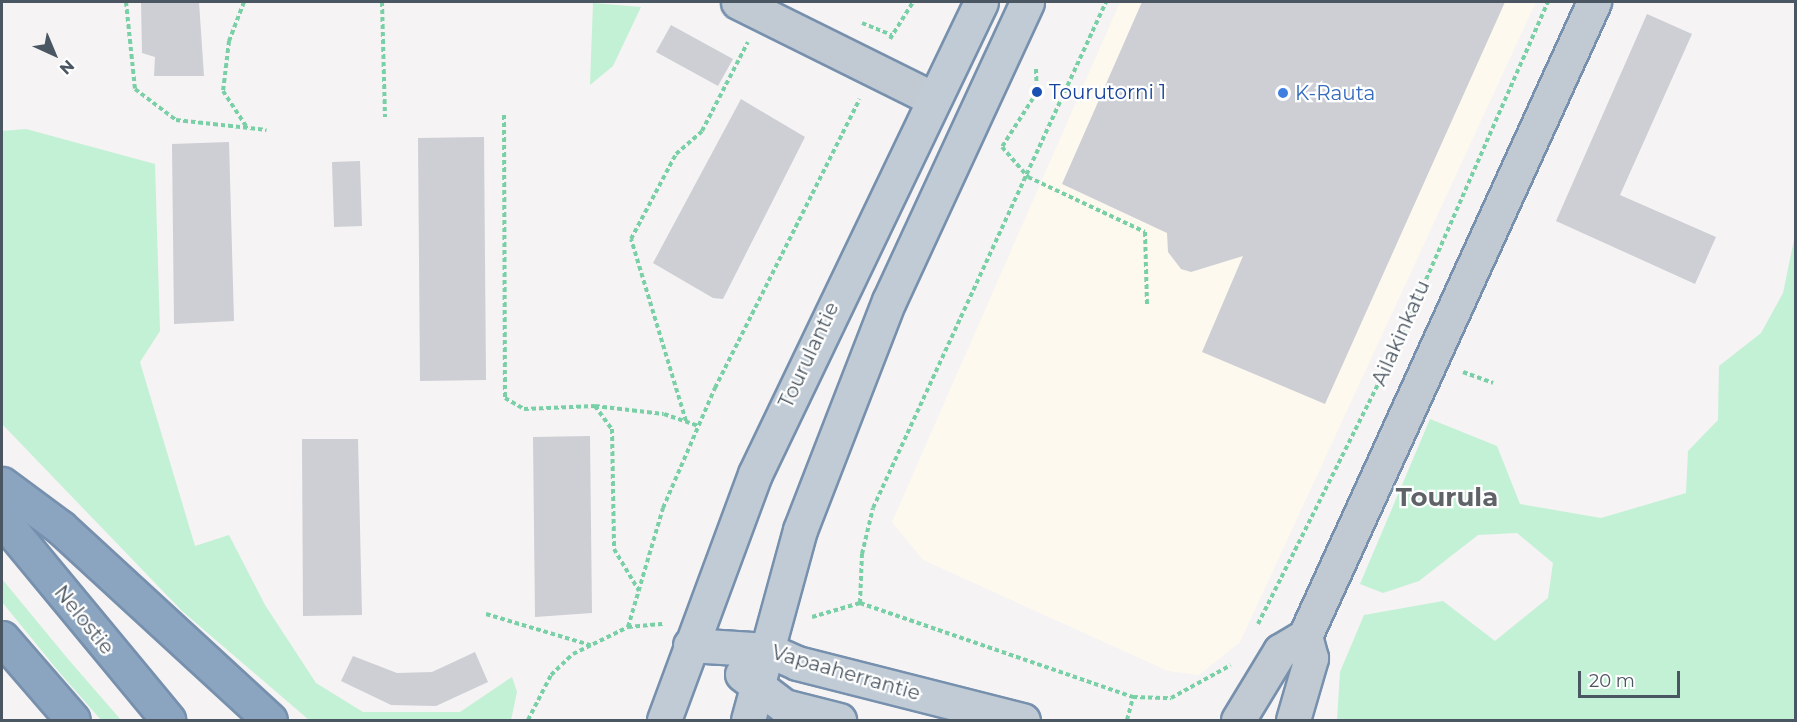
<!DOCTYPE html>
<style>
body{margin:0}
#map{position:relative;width:1797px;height:722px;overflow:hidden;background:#f5f3f3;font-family:Montserrat,sans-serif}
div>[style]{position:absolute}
.commercial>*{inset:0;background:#fdf9ef}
.green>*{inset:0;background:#c3f1d5}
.building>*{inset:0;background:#cdcfd5}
.path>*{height:4px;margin-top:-2px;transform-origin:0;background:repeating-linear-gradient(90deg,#7ad0a6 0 4.5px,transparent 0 7.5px)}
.roads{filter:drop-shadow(2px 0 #7690ad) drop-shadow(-2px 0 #7690ad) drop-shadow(0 2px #7690ad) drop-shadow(0 -2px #7690ad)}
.street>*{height:33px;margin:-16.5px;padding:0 16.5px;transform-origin:16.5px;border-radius:16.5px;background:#c1cad2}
.secondary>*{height:33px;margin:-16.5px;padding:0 16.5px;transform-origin:16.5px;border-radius:16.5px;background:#c1cbd6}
.highway>*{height:33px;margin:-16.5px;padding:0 16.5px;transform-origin:16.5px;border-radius:16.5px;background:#8ba5c1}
.dots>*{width:16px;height:16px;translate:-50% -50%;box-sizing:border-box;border:3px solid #fff;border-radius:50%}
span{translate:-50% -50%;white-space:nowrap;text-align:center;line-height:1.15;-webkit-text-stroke:4.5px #fff;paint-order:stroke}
.transit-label{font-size:20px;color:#164399}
.left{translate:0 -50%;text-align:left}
.shop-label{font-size:20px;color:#366cbe}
.street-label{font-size:20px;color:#4a5661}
.district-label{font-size:26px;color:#5f6368;font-weight:700}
.frame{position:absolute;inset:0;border:3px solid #4a5661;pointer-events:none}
.north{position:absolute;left:24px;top:24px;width:60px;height:60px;-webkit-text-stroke:4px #fff;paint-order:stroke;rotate:136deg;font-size:16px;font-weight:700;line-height:24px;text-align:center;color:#4a5661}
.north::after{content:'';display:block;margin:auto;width:21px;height:27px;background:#4a5661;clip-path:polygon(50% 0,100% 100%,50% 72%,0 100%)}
.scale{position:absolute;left:1578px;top:671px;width:102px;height:27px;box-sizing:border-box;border:3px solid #4a5661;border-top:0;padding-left:8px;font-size:18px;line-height:21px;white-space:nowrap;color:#4a5661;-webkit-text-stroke:4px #fff;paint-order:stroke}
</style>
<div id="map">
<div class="commercial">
<div style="clip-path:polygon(1120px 2px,1536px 2px,1240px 642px,1199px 675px,1168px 671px,923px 560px,892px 522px)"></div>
</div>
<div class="green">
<div style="clip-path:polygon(593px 3px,641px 7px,613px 66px,590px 85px)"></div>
<div style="clip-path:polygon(26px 129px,155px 164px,160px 331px,140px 362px,195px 546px,229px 535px,265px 605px,316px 683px,363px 712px,460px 712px,512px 677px,517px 692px,511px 720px,309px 720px,182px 611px,2px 424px,2px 131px)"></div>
<div style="clip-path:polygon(1795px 235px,1795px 720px,1337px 720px,1340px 672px,1364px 615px,1443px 601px,1495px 641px,1548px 598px,1553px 563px,1517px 533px,1478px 535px,1419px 581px,1383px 593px,1360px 584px,1430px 419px,1497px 446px,1520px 504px,1601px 518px,1686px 493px,1688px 451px,1718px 420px,1719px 366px,1761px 333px,1783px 293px)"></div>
<div style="clip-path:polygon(2px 579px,68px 659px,121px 720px,101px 720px,59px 672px,2px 602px)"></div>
</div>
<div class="building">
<div style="clip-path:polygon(141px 2px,199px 2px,204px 76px,154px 76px,155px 57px,142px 53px)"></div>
<div style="clip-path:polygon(1142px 2px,1505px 2px,1325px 404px,1202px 352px,1243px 256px,1191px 272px,1181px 269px,1168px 252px,1167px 233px,1062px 184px)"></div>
<div style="clip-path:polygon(1647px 14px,1692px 34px,1620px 195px,1716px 237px,1695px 284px,1556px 221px)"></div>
<div style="clip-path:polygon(671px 25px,733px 59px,718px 86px,656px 52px)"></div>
<div style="clip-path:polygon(741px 99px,805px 137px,723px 299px,713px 298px,653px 263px)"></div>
<div style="clip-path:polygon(484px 137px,486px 380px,420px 381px,418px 138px)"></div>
<div style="clip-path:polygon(229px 142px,234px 321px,174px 324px,172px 144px)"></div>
<div style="clip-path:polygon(360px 161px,362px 226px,334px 227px,332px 162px)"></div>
<div style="clip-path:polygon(590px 436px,592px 613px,535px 617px,533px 437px)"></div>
<div style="clip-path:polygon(302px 439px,358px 439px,362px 615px,303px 616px)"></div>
<div style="clip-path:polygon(475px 652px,488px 682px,436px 706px,391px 705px,341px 681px,353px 656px,397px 673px,432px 672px)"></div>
</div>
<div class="path">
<div style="left:126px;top:2px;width:87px;rotate:84.1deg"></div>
<div style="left:135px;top:89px;width:51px;rotate:37.1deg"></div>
<div style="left:176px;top:120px;width:91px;rotate:6.3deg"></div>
<div style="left:244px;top:2px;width:42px;rotate:111deg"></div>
<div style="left:229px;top:41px;width:50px;rotate:96.8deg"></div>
<div style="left:223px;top:91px;width:45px;rotate:56.7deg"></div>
<div style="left:382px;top:2px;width:115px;rotate:88.5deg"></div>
<div style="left:862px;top:23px;width:32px;rotate:22deg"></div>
<div style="left:890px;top:39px;width:44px;rotate:-58.1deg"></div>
<div style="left:1036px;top:69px;width:23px;rotate:88deg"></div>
<div style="left:1037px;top:92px;width:65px;rotate:122.5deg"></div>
<div style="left:1002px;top:147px;width:40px;rotate:49deg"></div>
<div style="left:1028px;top:177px;width:129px;rotate:25.2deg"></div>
<div style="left:1145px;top:232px;width:73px;rotate:88.4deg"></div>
<div style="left:504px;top:115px;width:283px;rotate:89.8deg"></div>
<div style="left:505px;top:398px;width:22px;rotate:30deg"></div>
<div style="left:524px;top:409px;width:71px;rotate:-2.4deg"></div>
<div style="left:595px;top:406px;width:29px;rotate:54deg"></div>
<div style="left:612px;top:429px;width:120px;rotate:89deg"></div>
<div style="left:614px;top:549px;width:49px;rotate:59.2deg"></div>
<div style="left:1463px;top:372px;width:32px;rotate:20deg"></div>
<div style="left:595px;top:406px;width:69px;rotate:6.6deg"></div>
<div style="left:664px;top:414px;width:37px;rotate:19deg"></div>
<div style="left:686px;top:421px;width:190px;rotate:-106.8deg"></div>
<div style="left:631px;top:239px;width:96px;rotate:-62.1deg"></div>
<div style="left:676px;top:154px;width:35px;rotate:-41deg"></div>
<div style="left:702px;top:131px;width:100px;rotate:-62.7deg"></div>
<div style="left:860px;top:603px;width:49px;rotate:-87.7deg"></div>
<div style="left:862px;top:554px;width:47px;rotate:-76.6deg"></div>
<div style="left:873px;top:508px;width:557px;rotate:-65.28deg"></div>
<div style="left:486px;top:614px;width:109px;rotate:16.6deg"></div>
<div style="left:812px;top:617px;width:50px;rotate:-16.3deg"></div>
<div style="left:860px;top:603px;width:289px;rotate:19deg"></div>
<div style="left:1133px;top:697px;width:38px;rotate:2deg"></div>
<div style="left:1171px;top:698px;width:68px;rotate:-28.8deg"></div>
<div style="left:1258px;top:624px;width:309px;rotate:-63.4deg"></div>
<div style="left:1396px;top:348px;width:378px;rotate:-66.3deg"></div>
<div style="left:628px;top:627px;width:124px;rotate:-73.6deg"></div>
<div style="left:663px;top:508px;width:131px;rotate:-66.6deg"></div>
<div style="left:715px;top:388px;width:323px;rotate:-63.4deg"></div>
<div style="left:528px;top:720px;width:51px;rotate:-62.9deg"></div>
<div style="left:551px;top:675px;width:30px;rotate:-44deg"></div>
<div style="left:573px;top:654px;width:61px;rotate:-26.1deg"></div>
<div style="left:628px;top:627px;width:36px;rotate:-5deg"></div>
<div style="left:1127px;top:720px;width:24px;rotate:-75deg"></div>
</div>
<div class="roads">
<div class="street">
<div style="left:738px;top:2px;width:216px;rotate:26.4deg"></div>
<div style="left:1238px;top:720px;width:81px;rotate:-58.7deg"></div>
<div style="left:1280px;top:651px;width:29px;rotate:-31deg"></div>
<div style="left:1305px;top:636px;width:697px;rotate:-65.49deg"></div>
<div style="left:1293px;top:720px;width:65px;rotate:-73.8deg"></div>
<div style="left:1311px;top:658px;width:23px;rotate:-105deg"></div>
</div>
<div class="secondary">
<div style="left:690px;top:645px;width:78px;rotate:3.7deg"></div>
<div style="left:768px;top:650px;width:32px;rotate:24deg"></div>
<div style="left:797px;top:663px;width:233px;rotate:14.2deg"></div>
<div style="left:742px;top:674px;width:53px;rotate:37.3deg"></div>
<div style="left:784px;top:706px;width:57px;rotate:14.3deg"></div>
<div style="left:664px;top:720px;width:262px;rotate:-69.7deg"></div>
<div style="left:755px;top:474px;width:523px;rotate:-64.41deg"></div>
<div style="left:748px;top:720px;width:197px;rotate:-74.7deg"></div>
<div style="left:800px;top:530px;width:246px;rotate:-68.8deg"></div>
<div style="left:889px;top:301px;width:329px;rotate:-65.2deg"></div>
</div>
<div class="highway">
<div style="left:2px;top:484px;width:72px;rotate:36.6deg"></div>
<div style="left:60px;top:527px;width:285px;rotate:42.6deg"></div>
<div style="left:2px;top:519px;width:261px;rotate:50.4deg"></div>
<div style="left:2px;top:638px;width:108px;rotate:49.1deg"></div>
</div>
</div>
<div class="dots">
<div style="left:1037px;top:92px;background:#1a4fb4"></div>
<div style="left:1283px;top:93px;background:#3f7fe0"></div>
</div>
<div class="transit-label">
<span class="left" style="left:1049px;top:92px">Tourutorni 1</span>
</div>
<div class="shop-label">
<span class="left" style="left:1295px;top:93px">K-Rauta</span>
</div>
<div class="street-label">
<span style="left:1401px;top:333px;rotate:-66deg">Ailakinkatu</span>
<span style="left:809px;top:355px;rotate:-65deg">Tourulantie</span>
<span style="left:84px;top:620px;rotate:51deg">Nelostie</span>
<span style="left:846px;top:673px;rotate:16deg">Vapaaherrantie</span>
</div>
<div class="district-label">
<span style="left:1447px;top:498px">Tourula</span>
</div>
<div class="frame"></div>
<div class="north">N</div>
<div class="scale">20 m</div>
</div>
